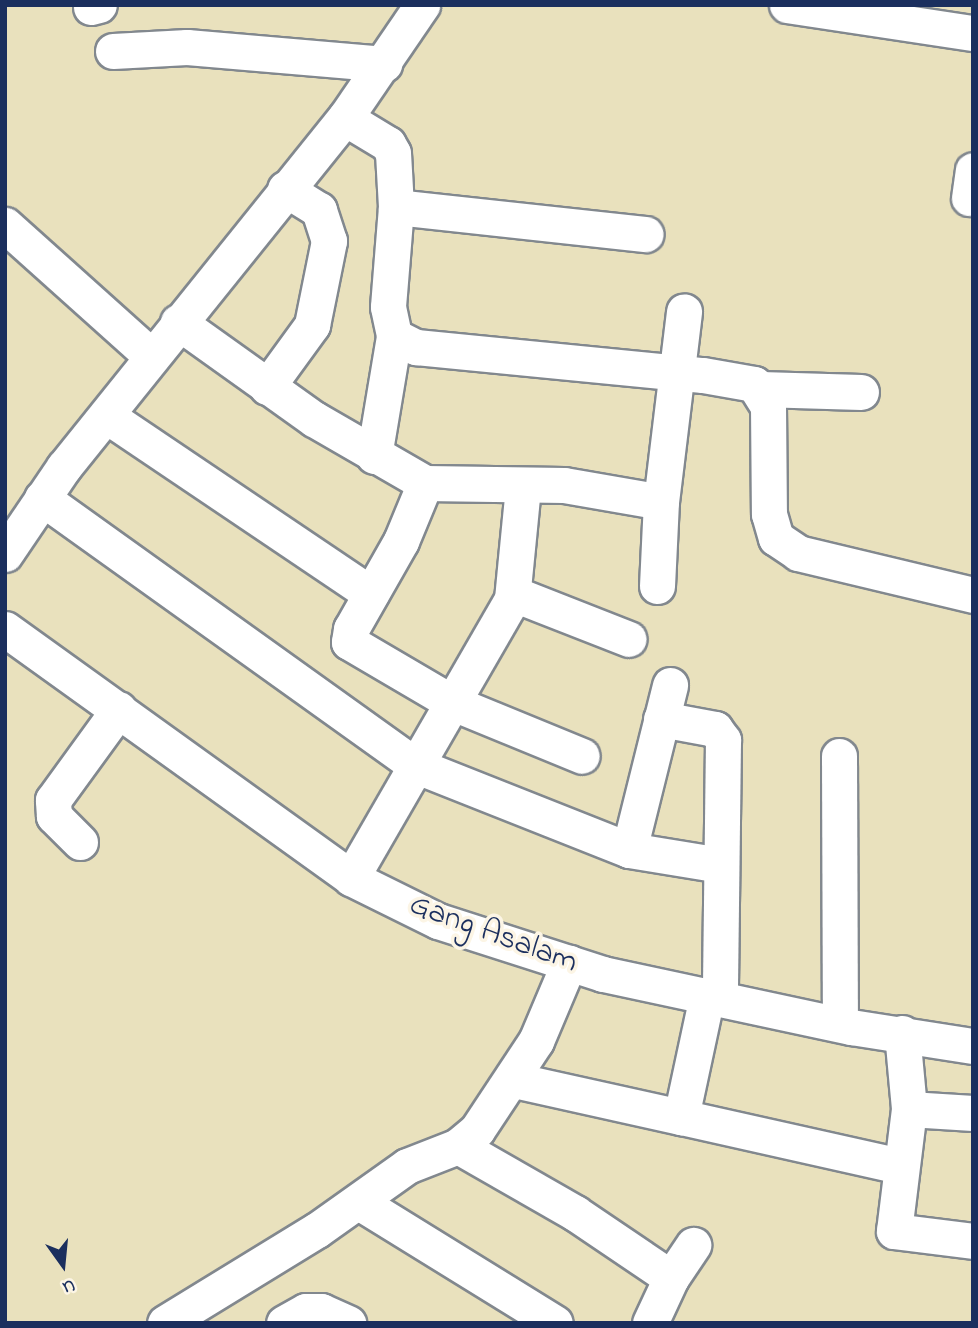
<!DOCTYPE html>
<style>
body{margin:0}
#map{position:relative;width:978px;height:1328px;overflow:hidden;background:#e9e1bd;font-family:"Indie Flower",sans-serif}
div>[style]{position:absolute}
.roads{filter:drop-shadow(2px 0 #82888e) drop-shadow(-2px 0 #82888e) drop-shadow(0 2px #82888e) drop-shadow(0 -2px #82888e)}
.minor>*{height:35px;margin:-17.5px;padding:0 17.5px;transform-origin:17.5px;border-radius:17.5px;background:#fff}
span{translate:-50% -50%;white-space:nowrap;text-align:center;line-height:1.15;-webkit-text-stroke:7px #fcf5e5;paint-order:stroke}
.street-label{font-size:32px;color:#1b2f5e}
.frame{position:absolute;inset:0;border:7px solid #1b2f5e;pointer-events:none}
.north{position:absolute;left:28px;top:1230px;width:70px;height:70px;-webkit-text-stroke:5px #fcf5e5;paint-order:stroke;rotate:165deg;font-size:19px;font-weight:700;line-height:28px;text-align:center;color:#1b2f5e}
.north::after{content:'';display:block;margin:auto;width:24px;height:32px;background:#1b2f5e;clip-path:polygon(50% 0,100% 100%,50% 72%,0 100%)}
</style>
<div id="map">
<div class="roads">
<div class="minor">
<div style="left:787px;top:5px;width:188px;rotate:8.6deg"></div>
<div style="left:91px;top:7px;width:8px;rotate:-14deg"></div>
<div style="left:113px;top:51px;width:74px;rotate:-3.1deg"></div>
<div style="left:187px;top:47px;width:198px;rotate:4.9deg"></div>
<div style="left:345px;top:118px;width:50px;rotate:31.2deg"></div>
<div style="left:388px;top:144px;width:10px;rotate:61deg"></div>
<div style="left:393px;top:153px;width:54px;rotate:86.8deg"></div>
<div style="left:396px;top:207px;width:100px;rotate:94.6deg"></div>
<div style="left:388px;top:307px;width:30px;rotate:78deg"></div>
<div style="left:394px;top:336px;width:25px;rotate:27deg"></div>
<div style="left:416px;top:347px;width:288px;rotate:5.6deg"></div>
<div style="left:703px;top:375px;width:52px;rotate:10deg"></div>
<div style="left:754px;top:384px;width:26px;rotate:58deg"></div>
<div style="left:768px;top:406px;width:108px;rotate:89.5deg"></div>
<div style="left:769px;top:514px;width:25px;rotate:74deg"></div>
<div style="left:776px;top:538px;width:27px;rotate:34deg"></div>
<div style="left:798px;top:553px;width:180px;rotate:13.5deg"></div>
<div style="left:969px;top:198px;width:28px;rotate:-82deg"></div>
<div style="left:396px;top:207px;width:251px;rotate:6.2deg"></div>
<div style="left:5px;top:225px;width:196px;rotate:41.9deg"></div>
<div style="left:178px;top:322px;width:167px;rotate:35.5deg"></div>
<div style="left:314px;top:419px;width:128px;rotate:30deg"></div>
<div style="left:425px;top:483px;width:139px;rotate:0.8deg"></div>
<div style="left:564px;top:485px;width:98px;rotate:9.9deg"></div>
<div style="left:267px;top:387px;width:77px;rotate:-54deg"></div>
<div style="left:312px;top:325px;width:86px;rotate:-78.6deg"></div>
<div style="left:329px;top:241px;width:33px;rotate:-108deg"></div>
<div style="left:319px;top:210px;width:40px;rotate:-148deg"></div>
<div style="left:760px;top:389px;width:101px;rotate:1.7deg"></div>
<div style="left:107px;top:416px;width:318px;rotate:34deg"></div>
<div style="left:374px;top:456px;width:122px;rotate:-80.5deg"></div>
<div style="left:425px;top:483px;width:63px;rotate:112.5deg"></div>
<div style="left:401px;top:541px;width:101px;rotate:119.6deg"></div>
<div style="left:351px;top:629px;width:13px;rotate:99deg"></div>
<div style="left:349px;top:642px;width:121px;rotate:30.4deg"></div>
<div style="left:453px;top:703px;width:139px;rotate:22.3deg"></div>
<div style="left:42px;top:498px;width:461px;rotate:35.6deg"></div>
<div style="left:417px;top:766px;width:228px;rotate:21.6deg"></div>
<div style="left:629px;top:850px;width:93px;rotate:9.3deg"></div>
<div style="left:5px;top:554px;width:105px;rotate:-55.9deg"></div>
<div style="left:64px;top:467px;width:448px;rotate:-51.2deg"></div>
<div style="left:345px;top:118px;width:137px;rotate:-55.7deg"></div>
<div style="left:657px;top:586px;width:84px;rotate:-87.3deg"></div>
<div style="left:661px;top:502px;width:192px;rotate:-83.1deg"></div>
<div style="left:514px;top:594px;width:123px;rotate:21.4deg"></div>
<div style="left:5px;top:629px;width:426px;rotate:35.7deg"></div>
<div style="left:351px;top:878px;width:97px;rotate:26.3deg"></div>
<div style="left:438px;top:921px;width:173px;rotate:17.8deg"></div>
<div style="left:603px;top:974px;width:254px;rotate:12.1deg"></div>
<div style="left:851px;top:1027px;width:123px;rotate:8.9deg"></div>
<div style="left:661px;top:719px;width:55px;rotate:10.5deg"></div>
<div style="left:715px;top:729px;width:14px;rotate:54deg"></div>
<div style="left:723px;top:740px;width:258px;rotate:90.7deg"></div>
<div style="left:839px;top:756px;width:265px;rotate:89.8deg"></div>
<div style="left:80px;top:842px;width:37px;rotate:-135deg"></div>
<div style="left:54px;top:816px;width:16px;rotate:-94deg"></div>
<div style="left:53px;top:800px;width:112px;rotate:-54deg"></div>
<div style="left:629px;top:850px;width:170px;rotate:-76deg"></div>
<div style="left:351px;top:878px;width:322px;rotate:-60deg"></div>
<div style="left:512px;top:599px;width:114px;rotate:-84.4deg"></div>
<div style="left:902px;top:1033px;width:76px;rotate:84.7deg"></div>
<div style="left:909px;top:1109px;width:123px;rotate:97deg"></div>
<div style="left:894px;top:1231px;width:80px;rotate:7.2deg"></div>
<div style="left:514px;top:1080px;width:171px;rotate:12.5deg"></div>
<div style="left:681px;top:1117px;width:124px;rotate:-77.9deg"></div>
<div style="left:909px;top:1109px;width:64px;rotate:3.6deg"></div>
<div style="left:681px;top:1117px;width:225px;rotate:12.6deg"></div>
<div style="left:458px;top:1146px;width:135px;rotate:29.8deg"></div>
<div style="left:575px;top:1213px;width:116px;rotate:34.1deg"></div>
<div style="left:359px;top:1202px;width:230px;rotate:31.7deg"></div>
<div style="left:165px;top:1323px;width:178px;rotate:-31.5deg"></div>
<div style="left:317px;top:1230px;width:110px;rotate:-35.4deg"></div>
<div style="left:407px;top:1166px;width:55px;rotate:-21.4deg"></div>
<div style="left:458px;top:1146px;width:25px;rotate:-40deg"></div>
<div style="left:477px;top:1130px;width:107px;rotate:-56.5deg"></div>
<div style="left:536px;top:1041px;width:85px;rotate:-67.1deg"></div>
<div style="left:284px;top:1323px;width:25px;rotate:-29deg"></div>
<div style="left:306px;top:1311px;width:15px"></div>
<div style="left:321px;top:1311px;width:30px;rotate:24deg"></div>
<div style="left:650px;top:1323px;width:50px;rotate:-65deg"></div>
<div style="left:671px;top:1278px;width:40px;rotate:-56deg"></div>
</div>
</div>
<div class="street-label">
<span style="left:493px;top:935px;rotate:20deg">Gang Asalam</span>
</div>
<div class="frame"></div>
<div class="north">U</div>
</div>
